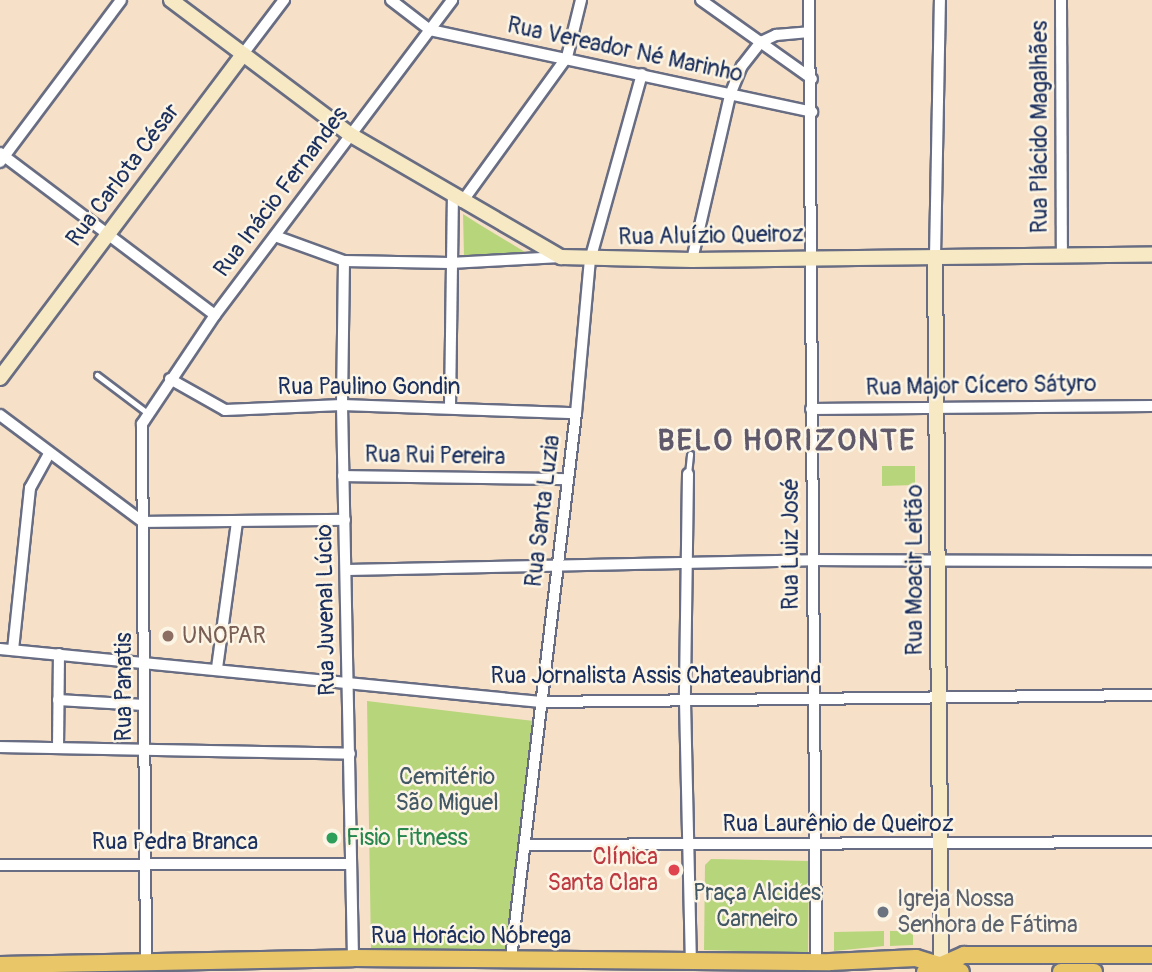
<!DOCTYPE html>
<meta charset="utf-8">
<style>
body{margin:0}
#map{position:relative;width:1152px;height:972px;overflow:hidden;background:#f6e1c8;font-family:Pangolin,sans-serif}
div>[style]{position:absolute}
.green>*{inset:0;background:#b7d57b}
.roads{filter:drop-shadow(2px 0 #686d83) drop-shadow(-2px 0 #686d83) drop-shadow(0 2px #686d83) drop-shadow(0 -2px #686d83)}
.lane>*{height:5px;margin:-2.5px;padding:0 2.5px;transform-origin:2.5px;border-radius:2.5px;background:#fff}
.street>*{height:10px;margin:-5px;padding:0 5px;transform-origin:5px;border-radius:5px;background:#fff}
.secondary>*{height:14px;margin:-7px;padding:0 7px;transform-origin:7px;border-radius:7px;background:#f6e9c3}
.primary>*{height:16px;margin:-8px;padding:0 8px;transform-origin:8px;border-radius:8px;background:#e9c769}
.dots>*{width:19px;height:19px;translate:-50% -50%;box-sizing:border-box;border:4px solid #fcf5e5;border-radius:50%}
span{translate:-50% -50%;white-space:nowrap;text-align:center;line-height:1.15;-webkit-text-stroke:5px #fcf5e5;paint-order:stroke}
.street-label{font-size:23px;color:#1b2f5e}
.education-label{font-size:23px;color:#785e54}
.left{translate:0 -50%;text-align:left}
.park-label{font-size:23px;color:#425865}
.leisure-label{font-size:23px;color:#27864d}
.health-label{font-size:23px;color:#be3a42}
.right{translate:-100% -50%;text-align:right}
.worship-label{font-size:23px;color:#5b616d}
.district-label{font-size:30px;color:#60596c;font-weight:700;letter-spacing:2px}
</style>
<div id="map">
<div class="green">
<div style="clip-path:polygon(463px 214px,477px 223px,530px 255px,464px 257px)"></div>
<div style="clip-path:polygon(882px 466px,915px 466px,915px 485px,882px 486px)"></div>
<div style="clip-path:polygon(367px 701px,534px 721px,508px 950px,371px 949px)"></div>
<div style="clip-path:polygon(711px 859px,809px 861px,808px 953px,704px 950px,705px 865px)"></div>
<div style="clip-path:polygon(884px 931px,884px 946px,834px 951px,834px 932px)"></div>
<div style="clip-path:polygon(890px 931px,907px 931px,913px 935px,913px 945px,890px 946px)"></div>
</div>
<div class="roads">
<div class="lane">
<div style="left:97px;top:375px;width:61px;rotate:37.1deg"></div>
<div style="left:688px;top:474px;width:20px;rotate:-84deg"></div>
</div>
<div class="street">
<div style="left:391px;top:0;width:49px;rotate:37.6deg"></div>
<div style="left:430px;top:30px;width:391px;rotate:12.1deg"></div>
<div style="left:701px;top:0;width:136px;rotate:35.4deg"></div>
<div style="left:809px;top:0;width:961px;rotate:89.58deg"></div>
<div style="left:1061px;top:0;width:254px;rotate:89.8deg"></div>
<div style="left:243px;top:54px;width:68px;rotate:-52.8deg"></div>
<div style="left:0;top:153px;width:269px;rotate:37deg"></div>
<div style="left:0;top:162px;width:202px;rotate:-53.2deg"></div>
<div style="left:462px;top:202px;width:179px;rotate:-54.1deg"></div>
<div style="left:567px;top:57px;width:59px;rotate:-76.2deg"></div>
<div style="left:275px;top:236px;width:73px;rotate:19.9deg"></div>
<div style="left:344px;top:261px;width:106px;rotate:1.1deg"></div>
<div style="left:450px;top:263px;width:111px;rotate:-3.1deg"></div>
<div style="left:935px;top:257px;width:257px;rotate:-88.9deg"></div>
<div style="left:692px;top:260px;width:169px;rotate:-77deg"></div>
<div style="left:730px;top:95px;width:31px;rotate:-68deg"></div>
<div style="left:742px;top:66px;width:31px;rotate:-52deg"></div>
<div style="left:761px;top:42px;width:17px;rotate:-25deg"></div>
<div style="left:776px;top:35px;width:33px;rotate:-5deg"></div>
<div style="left:344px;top:261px;width:144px;rotate:90.8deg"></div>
<div style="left:342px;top:405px;width:553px;rotate:88.86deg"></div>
<div style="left:170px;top:379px;width:63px;rotate:29.4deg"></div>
<div style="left:225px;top:410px;width:117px;rotate:-2.4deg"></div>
<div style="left:342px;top:405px;width:234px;rotate:2deg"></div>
<div style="left:450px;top:407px;width:211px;rotate:-89.2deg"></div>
<div style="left:811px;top:409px;width:341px;rotate:-0.5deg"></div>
<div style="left:0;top:415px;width:179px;rotate:36.8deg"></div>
<div style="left:143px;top:522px;width:202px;rotate:-0.6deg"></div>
<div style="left:688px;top:474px;width:227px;rotate:90.8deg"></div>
<div style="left:685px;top:701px;width:258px;rotate:88.7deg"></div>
<div style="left:343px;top:476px;width:225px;rotate:0.8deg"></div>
<div style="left:347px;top:570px;width:466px;rotate:-1.2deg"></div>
<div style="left:813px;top:560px;width:339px;rotate:0.2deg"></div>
<div style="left:0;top:649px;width:544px;rotate:5.6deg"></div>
<div style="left:541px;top:702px;width:611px;rotate:-0.66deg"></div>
<div style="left:13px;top:650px;width:163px;rotate:-84deg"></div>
<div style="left:30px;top:488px;width:39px;rotate:-61deg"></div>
<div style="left:217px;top:668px;width:147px;rotate:-82.2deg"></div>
<div style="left:58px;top:700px;width:86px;rotate:3.3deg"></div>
<div style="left:0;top:747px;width:350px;rotate:1.1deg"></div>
<div style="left:58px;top:748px;width:94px;rotate:-89.4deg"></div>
<div style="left:525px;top:845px;width:627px;rotate:-0.27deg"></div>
<div style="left:0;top:865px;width:351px;rotate:-0.2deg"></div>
<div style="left:511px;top:958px;width:549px;rotate:-83.2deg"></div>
<div style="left:576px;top:413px;width:154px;rotate:-84.8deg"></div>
<div style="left:590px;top:260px;width:193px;rotate:-74.4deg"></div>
<div style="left:146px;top:963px;width:539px;rotate:-90.43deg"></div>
<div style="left:142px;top:424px;width:131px;rotate:-56.2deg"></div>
<div style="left:215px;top:315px;width:394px;rotate:-53deg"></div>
</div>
<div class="secondary">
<div style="left:171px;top:0;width:225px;rotate:36.9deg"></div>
<div style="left:351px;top:135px;width:243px;rotate:30.2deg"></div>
<div style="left:561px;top:257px;width:131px;rotate:1.3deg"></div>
<div style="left:692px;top:260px;width:460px;rotate:-0.7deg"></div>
<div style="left:935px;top:257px;width:707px;rotate:89.51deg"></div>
<div style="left:0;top:378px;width:405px;rotate:-53.1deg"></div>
</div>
<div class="primary">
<div style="left:0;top:965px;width:353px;rotate:-1.1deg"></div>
<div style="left:353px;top:958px;width:477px;rotate:0.5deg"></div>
<div style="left:830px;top:962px;width:86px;rotate:-2.7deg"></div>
<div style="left:916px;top:958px;width:47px;rotate:17.3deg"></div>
<div style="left:925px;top:972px;width:43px;rotate:-23.6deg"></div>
<div style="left:964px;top:955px;width:188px"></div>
<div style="left:1061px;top:972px;width:33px"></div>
</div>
</div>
<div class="dots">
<div style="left:168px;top:636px;background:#8d6e63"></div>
<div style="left:332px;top:838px;background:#2e9e5b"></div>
<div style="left:674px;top:870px;background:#e0444e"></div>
<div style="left:883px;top:912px;background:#6b7280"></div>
</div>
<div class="street-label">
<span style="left:625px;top:50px;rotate:12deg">Rua Vereador Né Marinho</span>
<span style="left:1040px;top:127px;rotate:-90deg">Rua Plácido Magalhães</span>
<span style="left:123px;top:175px;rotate:-53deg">Rua Carlota César</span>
<span style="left:281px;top:192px;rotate:-53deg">Rua Inácio Fernandes</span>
<span style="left:711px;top:236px;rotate:-1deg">Rua Aluízio Queiroz</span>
<span style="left:981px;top:386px;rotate:-1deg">Rua Major Cícero Sátyro</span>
<span style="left:369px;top:387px">Rua Paulino Gondin</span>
<span style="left:435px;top:456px;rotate:1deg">Rua Rui Pereira</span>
<span style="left:543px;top:511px;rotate:-83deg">Rua Santa Luzia</span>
<span style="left:791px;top:544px;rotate:-90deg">Rua Luiz José</span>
<span style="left:915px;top:570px;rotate:-90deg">Rua Moacir Leitão</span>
<span style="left:326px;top:610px;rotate:-91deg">Rua Juvenal Lúcio</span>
<span style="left:656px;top:676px">Rua Jornalista Assis Chateaubriand</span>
<span style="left:124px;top:687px;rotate:-90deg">Rua Panatis</span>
<span style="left:838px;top:824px">Rua Laurênio de Queiroz</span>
<span style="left:175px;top:842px">Rua Pedra Branca</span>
<span style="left:471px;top:936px">Rua Horácio Nóbrega</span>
</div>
<div class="education-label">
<span class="left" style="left:182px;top:636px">UNOPAR</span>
</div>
<div class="park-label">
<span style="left:447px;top:790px">Cemitério<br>São Miguel</span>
<span style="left:757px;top:906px">Praça Alcides<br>Carneiro</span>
</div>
<div class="leisure-label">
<span class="left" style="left:346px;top:838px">Fisio Fitness</span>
</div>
<div class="health-label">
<span class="right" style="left:658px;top:870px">Clínica<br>Santa Clara</span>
</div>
<div class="worship-label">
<span class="left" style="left:897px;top:912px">Igreja Nossa<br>Senhora de Fátima</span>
</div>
<div class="district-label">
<span style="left:787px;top:441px">BELO HORIZONTE</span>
</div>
</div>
